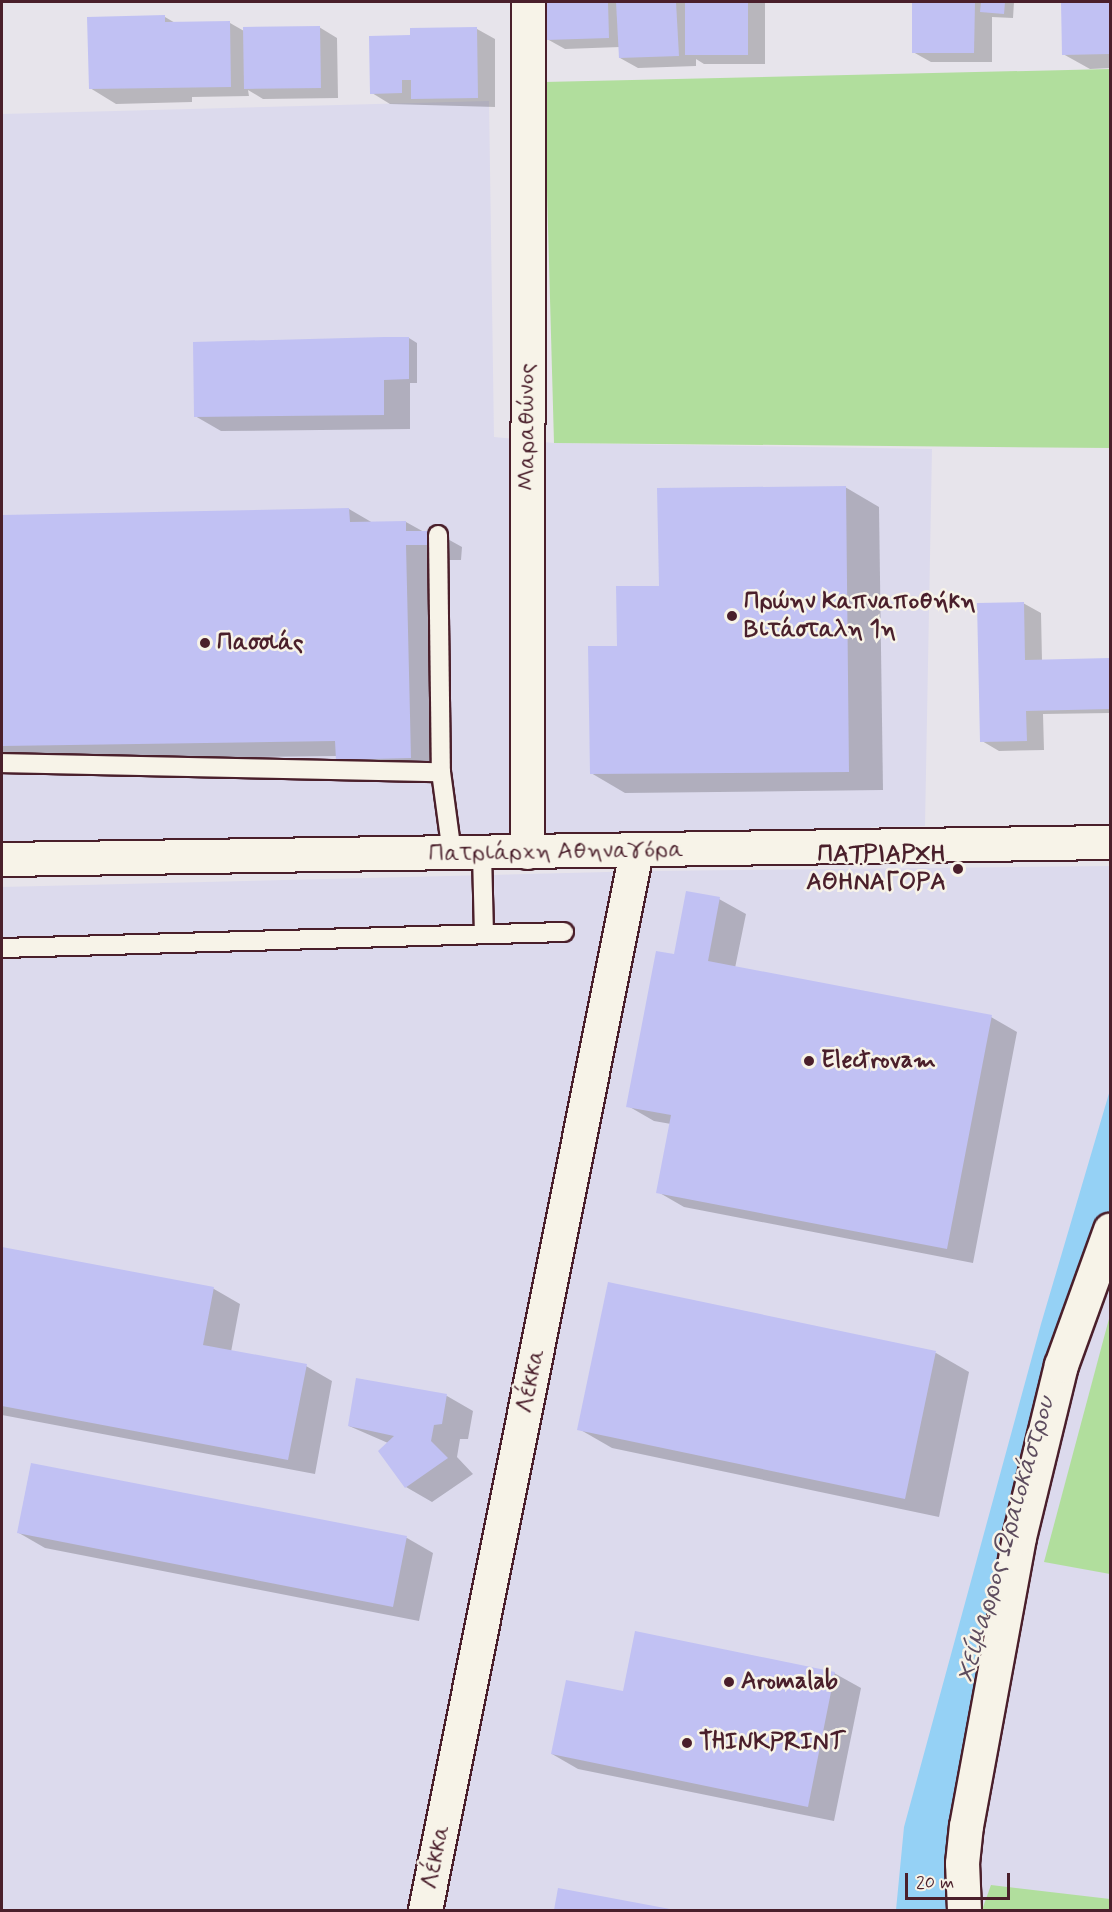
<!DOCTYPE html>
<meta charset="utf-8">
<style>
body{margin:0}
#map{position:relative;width:1112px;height:1912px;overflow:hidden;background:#e7e4eb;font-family:Mynerve,sans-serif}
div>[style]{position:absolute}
.built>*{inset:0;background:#dcdaed}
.green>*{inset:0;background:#b1de9d}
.water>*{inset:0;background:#95d1f5}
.shadow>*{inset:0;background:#0003}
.building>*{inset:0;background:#c1c1f3}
.roads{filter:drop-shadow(2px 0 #4a1f2b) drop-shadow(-2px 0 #4a1f2b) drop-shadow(0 2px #4a1f2b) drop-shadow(0 -2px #4a1f2b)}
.service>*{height:18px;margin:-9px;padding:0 9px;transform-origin:9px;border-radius:9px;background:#f7f3e8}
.minor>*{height:33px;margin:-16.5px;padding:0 16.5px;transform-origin:16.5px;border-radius:16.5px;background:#f7f3e8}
.tertiary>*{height:33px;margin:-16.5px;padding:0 16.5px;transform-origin:16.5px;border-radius:16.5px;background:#f7f3e8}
.dots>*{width:16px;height:16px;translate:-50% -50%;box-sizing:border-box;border:3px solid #f7f3e8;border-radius:50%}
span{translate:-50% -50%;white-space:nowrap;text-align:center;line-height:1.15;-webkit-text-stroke:5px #f7f3e8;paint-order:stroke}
.street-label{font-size:24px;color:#4a1f2b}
.poi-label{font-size:24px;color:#4a1f2b;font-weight:700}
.left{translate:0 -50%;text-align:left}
.right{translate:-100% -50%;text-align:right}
.water-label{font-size:26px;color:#5d4c5e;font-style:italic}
.frame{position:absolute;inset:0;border:3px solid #4a1f2b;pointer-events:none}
.scale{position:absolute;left:905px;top:1873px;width:105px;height:27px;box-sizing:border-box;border:3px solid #4a1f2b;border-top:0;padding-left:8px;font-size:18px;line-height:21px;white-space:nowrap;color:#4a1f2b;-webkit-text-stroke:4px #f7f3e8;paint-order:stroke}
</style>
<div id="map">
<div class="built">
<div style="clip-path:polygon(489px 101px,494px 437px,554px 443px,932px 449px,925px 826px,871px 827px,869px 862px,2px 873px,2px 114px)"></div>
<div style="clip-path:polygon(1110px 866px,1110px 1910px,2px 1910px,2px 887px,647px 871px)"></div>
</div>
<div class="green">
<div style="clip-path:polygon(1110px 69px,1110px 448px,554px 443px,544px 82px)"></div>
<div style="clip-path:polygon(1110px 1315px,1110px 1574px,1044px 1562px)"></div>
<div style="clip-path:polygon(991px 1885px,1110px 1899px,1110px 1910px,982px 1910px)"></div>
</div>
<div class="water">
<div style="clip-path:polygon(1110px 1090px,1110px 1260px,1083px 1322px,959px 1910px,896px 1910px,904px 1827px,1041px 1324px)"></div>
</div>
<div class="shadow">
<div style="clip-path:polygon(546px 2px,765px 2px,765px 64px,704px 64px,696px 59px,696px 66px,638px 68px,620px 58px,620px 47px,565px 49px,547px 39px)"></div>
<div style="clip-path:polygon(914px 2px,1014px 2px,1013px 18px,992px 17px,992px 62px,931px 62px,913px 52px)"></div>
<div style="clip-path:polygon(1063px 2px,1110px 2px,1110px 68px,1090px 69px,1063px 54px)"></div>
<div style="clip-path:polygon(165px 17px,177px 24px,230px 23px,244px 31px,319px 27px,337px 38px,338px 98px,263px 99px,248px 90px,249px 96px,192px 97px,192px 102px,116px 104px,90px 88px)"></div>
<div style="clip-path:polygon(477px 29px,495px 39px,495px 107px,390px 104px,372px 93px,411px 36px)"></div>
<div style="clip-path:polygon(409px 338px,417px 343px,417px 383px,410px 383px,410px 429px,221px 431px,195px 416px)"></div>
<div style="clip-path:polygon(845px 487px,879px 507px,883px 790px,625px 793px,591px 773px,618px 647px,660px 588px)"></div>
<div style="clip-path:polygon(349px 509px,373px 523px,406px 522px,424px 532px,435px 532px,462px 547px,461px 560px,432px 560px,436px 772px,363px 774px,337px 756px,9px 760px,2px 756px,2px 517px)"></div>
<div style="clip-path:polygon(1023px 603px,1041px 613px,1042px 661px,1110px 660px,1110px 713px,1043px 714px,1044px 750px,999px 751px,982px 741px)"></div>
<div style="clip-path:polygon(719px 899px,746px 914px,735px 968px,991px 1017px,1017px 1032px,973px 1263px,684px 1207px,658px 1192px,671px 1124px,654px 1121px,628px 1106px)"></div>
<div style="clip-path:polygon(2px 1249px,214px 1289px,240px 1304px,231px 1352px,306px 1366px,332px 1381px,315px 1474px,2px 1415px)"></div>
<div style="clip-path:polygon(936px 1353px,969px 1372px,939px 1517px,612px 1448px,579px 1429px)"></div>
<div style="clip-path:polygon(358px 1379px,447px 1396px,473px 1411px,468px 1439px,460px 1439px,457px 1457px,473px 1474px,432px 1502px,406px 1487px,388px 1443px,349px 1426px)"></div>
<div style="clip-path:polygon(19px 1533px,407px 1538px,433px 1553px,419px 1621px,45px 1548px)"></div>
<div style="clip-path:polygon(834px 1673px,861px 1688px,834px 1821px,578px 1769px,552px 1754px,624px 1693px)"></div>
<div style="clip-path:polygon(559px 1890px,668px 1910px,555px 1910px)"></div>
</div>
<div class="building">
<div style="clip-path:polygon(544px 2px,608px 2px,609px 38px,546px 40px)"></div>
<div style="clip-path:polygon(616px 2px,676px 2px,679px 56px,619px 58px)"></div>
<div style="clip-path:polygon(685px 2px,748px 2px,748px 55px,685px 55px)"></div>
<div style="clip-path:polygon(912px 2px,975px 2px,974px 53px,912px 53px)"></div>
<div style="clip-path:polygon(981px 2px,1005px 2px,1004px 14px,980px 12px)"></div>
<div style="clip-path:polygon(1061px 2px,1110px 2px,1110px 54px,1062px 55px)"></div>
<div style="clip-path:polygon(165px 15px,165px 22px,230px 21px,231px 87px,89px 89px,87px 17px)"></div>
<div style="clip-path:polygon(320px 26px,321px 88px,244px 89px,243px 27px)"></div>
<div style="clip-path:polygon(477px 27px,478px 98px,411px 99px,411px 80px,402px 80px,402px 93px,370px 94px,369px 36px,410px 35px,410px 28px)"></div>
<div style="clip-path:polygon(384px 337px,409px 337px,409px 379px,384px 380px,384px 415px,194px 417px,193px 342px)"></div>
<div style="clip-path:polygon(846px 486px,849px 772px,590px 774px,588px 646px,617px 646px,616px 586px,659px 586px,657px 488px)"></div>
<div style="clip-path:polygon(349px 508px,350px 522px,406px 521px,406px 531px,436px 531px,436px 545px,406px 545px,411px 758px,336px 760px,335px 741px,2px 746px,2px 515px)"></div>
<div style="clip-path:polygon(1024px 602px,1025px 660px,1110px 658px,1110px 709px,1026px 711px,1027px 741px,980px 742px,977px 603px)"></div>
<div style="clip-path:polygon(686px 891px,720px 897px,708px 961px,992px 1015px,947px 1249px,656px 1193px,671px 1115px,626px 1107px,656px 951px,674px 954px)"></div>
<div style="clip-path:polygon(2px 1247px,214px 1287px,203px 1345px,307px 1364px,288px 1460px,2px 1406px)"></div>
<div style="clip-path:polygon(608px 1282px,936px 1351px,905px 1499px,577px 1430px)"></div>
<div style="clip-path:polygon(356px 1378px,447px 1394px,442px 1424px,434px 1425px,431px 1441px,448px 1458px,405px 1488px,378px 1451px,394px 1436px,348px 1426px)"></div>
<div style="clip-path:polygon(31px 1463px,407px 1536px,393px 1607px,17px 1533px)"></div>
<div style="clip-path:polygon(635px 1631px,835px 1672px,808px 1807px,551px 1754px,566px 1680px,623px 1691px)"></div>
<div style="clip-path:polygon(558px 1888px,670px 1909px,670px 1910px,554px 1910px)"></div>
</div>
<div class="roads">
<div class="service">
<div style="left:438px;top:535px;width:237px;rotate:89.3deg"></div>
<div style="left:2px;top:763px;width:439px;rotate:1.2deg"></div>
<div style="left:441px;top:772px;width:82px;rotate:82.3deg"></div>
<div style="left:482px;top:853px;width:81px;rotate:88.6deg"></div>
<div style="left:2px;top:948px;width:562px;rotate:-1.63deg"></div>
</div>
<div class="minor">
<div style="left:425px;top:1910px;width:1080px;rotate:-78.73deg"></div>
<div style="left:964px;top:1910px;width:47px;rotate:-92.4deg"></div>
<div style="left:962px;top:1863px;width:37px;rotate:-84deg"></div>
<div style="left:966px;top:1826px;width:294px;rotate:-79.6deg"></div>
<div style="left:1019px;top:1537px;width:177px;rotate:-76.3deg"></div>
<div style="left:1061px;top:1365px;width:144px;rotate:-70.1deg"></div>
</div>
<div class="tertiary">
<div style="left:527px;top:852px;width:850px;rotate:-89.93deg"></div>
<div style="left:2px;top:859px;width:1108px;rotate:-0.88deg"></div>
</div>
</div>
<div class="dots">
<div style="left:732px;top:616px;background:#4a1f2b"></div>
<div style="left:205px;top:643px;background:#4a1f2b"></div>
<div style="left:958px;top:869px;background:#4a1f2b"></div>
<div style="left:809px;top:1061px;background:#4a1f2b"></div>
<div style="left:729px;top:1682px;background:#4a1f2b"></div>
<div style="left:687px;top:1743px;background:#4a1f2b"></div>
</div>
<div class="street-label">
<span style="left:527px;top:427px;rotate:-90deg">Μαραθώνος</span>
<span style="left:556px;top:852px;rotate:-1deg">Πατριάρχη Αθηναγόρα</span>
<span style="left:531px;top:1381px;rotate:-79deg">Λέκκα</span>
<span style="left:436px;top:1857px;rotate:-79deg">Λέκκα</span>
</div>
<div class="poi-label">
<span class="left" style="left:744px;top:616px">Πρώην Καπναποθήκη<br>Βιτάσταλη 1η</span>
<span class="left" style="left:217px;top:643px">Πασσιάς</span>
<span class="right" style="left:946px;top:869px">ΠΑΤΡΙΑΡΧΗ<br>ΑΘΗΝΑΓΟΡΑ</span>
<span class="left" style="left:821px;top:1061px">Electrovam</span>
<span class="left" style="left:741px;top:1682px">Aromalab</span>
<span class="left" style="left:699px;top:1743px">THINKPRINT</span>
</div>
<div class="water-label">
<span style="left:1007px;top:1540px;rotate:-74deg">Χείμαρρος Ωραιοκάστρου</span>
</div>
<div class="frame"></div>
<div class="scale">20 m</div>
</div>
